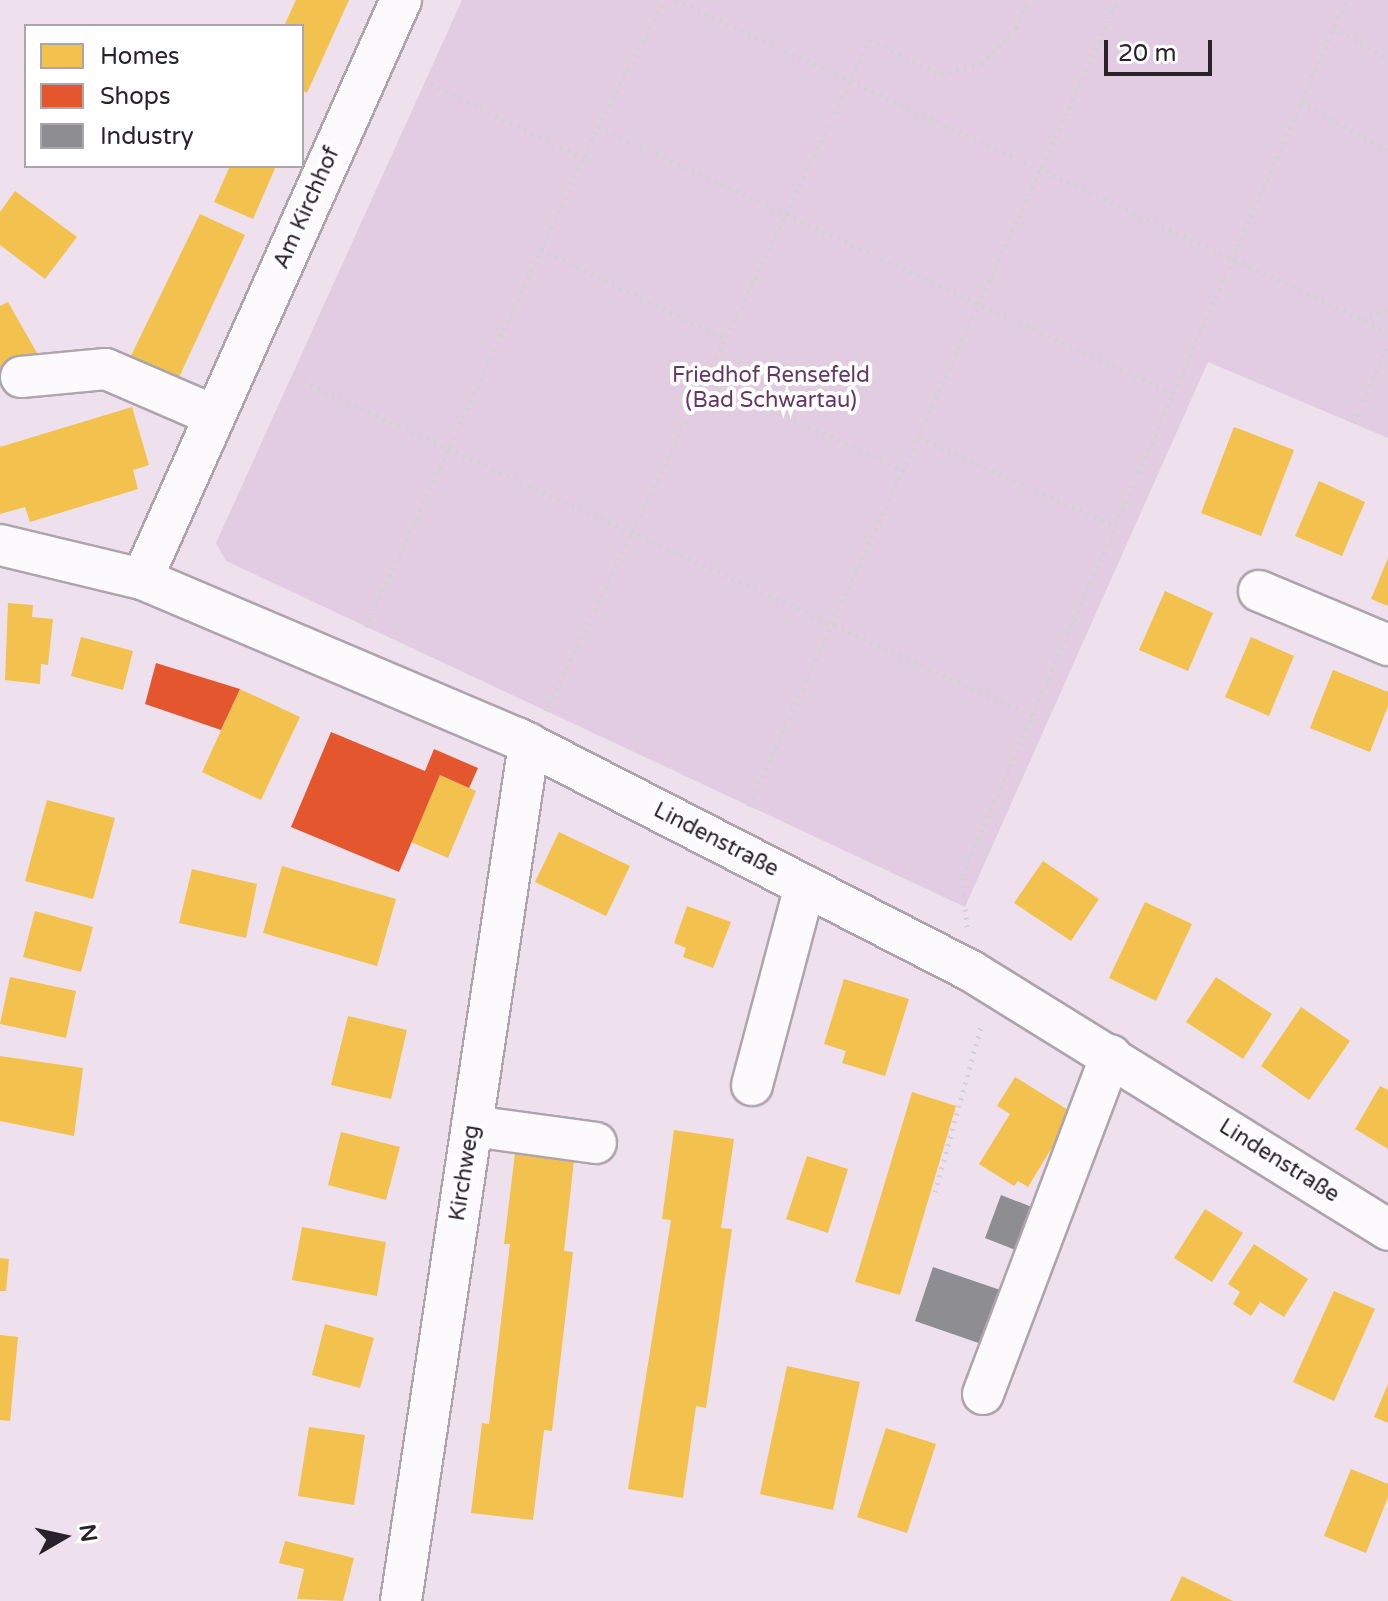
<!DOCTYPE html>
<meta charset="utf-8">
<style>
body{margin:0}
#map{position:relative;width:1388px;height:1601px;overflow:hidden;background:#eee1ed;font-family:"Varela Round",sans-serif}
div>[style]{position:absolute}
.green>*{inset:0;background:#e2cce1}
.homes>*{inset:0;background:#f2c14e}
.shops>*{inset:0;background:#e4572e}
.industry>*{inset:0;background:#8d8d92}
.path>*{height:5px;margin-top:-2.5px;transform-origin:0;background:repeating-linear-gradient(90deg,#d4d1d4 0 2px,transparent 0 8px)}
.roads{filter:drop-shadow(2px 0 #aea4ad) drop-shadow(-2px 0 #aea4ad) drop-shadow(0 2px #aea4ad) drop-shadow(0 -2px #aea4ad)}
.minor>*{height:40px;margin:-20px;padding:0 20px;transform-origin:20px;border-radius:20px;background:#fcfafc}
span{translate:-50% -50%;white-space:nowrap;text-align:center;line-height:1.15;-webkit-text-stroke:8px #fff;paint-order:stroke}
.street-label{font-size:22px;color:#2a2129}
.park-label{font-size:22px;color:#663766}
.legend{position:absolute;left:24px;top:24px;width:280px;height:144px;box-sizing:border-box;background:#fff;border:2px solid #aaa6a9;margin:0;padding:10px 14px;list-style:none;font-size:24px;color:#2a2129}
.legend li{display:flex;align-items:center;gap:16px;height:40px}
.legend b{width:40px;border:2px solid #aaa6a9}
.north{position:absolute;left:24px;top:1497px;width:80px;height:80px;-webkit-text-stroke:6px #fff;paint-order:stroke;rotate:81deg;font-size:22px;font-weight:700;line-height:32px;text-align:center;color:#2a2129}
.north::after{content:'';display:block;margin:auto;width:28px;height:36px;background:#2a2129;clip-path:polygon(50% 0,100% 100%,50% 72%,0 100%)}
.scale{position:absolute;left:1104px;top:40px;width:108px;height:36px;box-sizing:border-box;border:4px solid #2a2129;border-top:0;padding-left:10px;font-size:24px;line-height:28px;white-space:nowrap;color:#2a2129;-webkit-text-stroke:6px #fff;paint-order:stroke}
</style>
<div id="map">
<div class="green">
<div style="clip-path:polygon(462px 0,1388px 0,1388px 438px,1208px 362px,965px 907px,226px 561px,216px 543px)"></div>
</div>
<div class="homes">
<div style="clip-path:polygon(296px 0,349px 0,307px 93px,302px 90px,302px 26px,284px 26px)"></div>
<div style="clip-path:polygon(230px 166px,276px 166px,253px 219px,214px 202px)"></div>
<div style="clip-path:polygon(15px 191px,77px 237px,45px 279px,0 245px,0 212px)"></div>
<div style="clip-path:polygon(200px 214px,245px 235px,174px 388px,126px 366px)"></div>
<div style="clip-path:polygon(8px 302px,37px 353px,0 375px,0 306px)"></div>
<div style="clip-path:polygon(132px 407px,149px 465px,133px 470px,138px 489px,30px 522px,25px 507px,0 514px,0 447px)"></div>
<div style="clip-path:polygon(1234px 427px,1294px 450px,1261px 536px,1201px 513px)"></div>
<div style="clip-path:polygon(1319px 481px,1365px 502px,1342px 556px,1295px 536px)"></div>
<div style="clip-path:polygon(1388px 558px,1388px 606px,1371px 599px)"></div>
<div style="clip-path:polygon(1165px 591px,1213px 613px,1188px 671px,1139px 650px)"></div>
<div style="clip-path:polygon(8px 603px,33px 605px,32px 617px,53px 619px,48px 665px,41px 664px,40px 684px,5px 680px)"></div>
<div style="clip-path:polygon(81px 637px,133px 651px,123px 690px,71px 676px)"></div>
<div style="clip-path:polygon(1251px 637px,1294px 656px,1269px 716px,1225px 697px)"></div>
<div style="clip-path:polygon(1333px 670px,1388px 692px,1388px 706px,1370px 752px,1310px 728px)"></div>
<div style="clip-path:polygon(240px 689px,300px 717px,261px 800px,202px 772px)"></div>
<div style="clip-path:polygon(440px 775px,476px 791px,448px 858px,411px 842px)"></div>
<div style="clip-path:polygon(47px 800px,115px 818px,93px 899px,25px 881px)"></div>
<div style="clip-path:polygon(559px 832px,630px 866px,606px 916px,535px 882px)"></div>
<div style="clip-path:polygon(1043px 861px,1099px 899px,1071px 941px,1014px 903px)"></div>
<div style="clip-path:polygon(282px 866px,396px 899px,377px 966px,263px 933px)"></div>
<div style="clip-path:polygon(192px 869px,257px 884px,246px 938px,179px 923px)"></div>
<div style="clip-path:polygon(1145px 902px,1192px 924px,1156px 1001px,1109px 978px)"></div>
<div style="clip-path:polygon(687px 906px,731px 922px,713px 968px,683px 957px,686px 948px,674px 943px)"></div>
<div style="clip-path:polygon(35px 911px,93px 927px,81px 972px,23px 957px)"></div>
<div style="clip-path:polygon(10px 977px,76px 991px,66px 1038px,0 1024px)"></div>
<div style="clip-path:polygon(1216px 977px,1272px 1014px,1243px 1059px,1186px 1022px)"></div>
<div style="clip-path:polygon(844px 979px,909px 999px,885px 1076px,842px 1063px,846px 1051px,824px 1044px)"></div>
<div style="clip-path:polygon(1301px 1007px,1350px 1041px,1309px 1100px,1261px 1066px)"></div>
<div style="clip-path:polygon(348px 1016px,407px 1030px,391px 1099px,331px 1085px)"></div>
<div style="clip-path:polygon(0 1056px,83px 1068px,74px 1136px,0 1121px)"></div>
<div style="clip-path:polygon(1015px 1077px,1073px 1113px,1028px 1187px,1018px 1181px,1014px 1186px,979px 1164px,1010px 1114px,997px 1106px)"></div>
<div style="clip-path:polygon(1380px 1086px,1388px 1090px,1388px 1149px,1355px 1129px)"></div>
<div style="clip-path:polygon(912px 1092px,956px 1106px,900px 1295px,855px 1282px)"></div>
<div style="clip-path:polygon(674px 1130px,734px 1139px,721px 1228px,732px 1229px,706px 1408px,696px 1406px,683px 1498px,628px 1489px,671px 1220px,662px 1219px)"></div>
<div style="clip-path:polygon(341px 1132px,400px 1147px,386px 1200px,328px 1185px)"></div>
<div style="clip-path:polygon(515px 1153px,574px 1160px,564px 1251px,573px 1252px,552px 1431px,544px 1430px,533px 1520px,471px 1513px,482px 1423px,489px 1424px,510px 1244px,504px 1244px)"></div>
<div style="clip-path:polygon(807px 1156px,848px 1169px,828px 1233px,786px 1219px)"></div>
<div style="clip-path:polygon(1205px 1209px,1243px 1233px,1212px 1282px,1174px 1258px)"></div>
<div style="clip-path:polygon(302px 1227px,386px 1242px,377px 1296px,292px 1280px)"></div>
<div style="clip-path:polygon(1254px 1244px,1308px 1279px,1284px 1317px,1260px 1302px,1251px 1316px,1233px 1304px,1240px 1292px,1228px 1284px)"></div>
<div style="clip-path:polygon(0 1258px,9px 1259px,6px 1291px,0 1291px)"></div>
<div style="clip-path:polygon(1334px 1291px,1375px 1309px,1334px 1401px,1293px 1382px)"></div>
<div style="clip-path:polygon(325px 1324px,374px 1338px,360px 1388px,312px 1375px)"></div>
<div style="clip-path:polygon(0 1335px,18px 1337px,10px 1421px,0 1420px)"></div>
<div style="clip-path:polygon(787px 1366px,860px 1382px,833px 1510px,760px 1494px)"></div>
<div style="clip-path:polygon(1388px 1384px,1388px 1423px,1374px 1417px)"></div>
<div style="clip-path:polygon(309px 1427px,365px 1435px,354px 1505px,298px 1496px)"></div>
<div style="clip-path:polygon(886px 1428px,936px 1444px,907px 1533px,857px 1517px)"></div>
<div style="clip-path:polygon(1351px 1469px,1388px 1484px,1388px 1497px,1366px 1553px,1324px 1536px)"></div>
<div style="clip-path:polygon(285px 1541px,354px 1558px,343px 1601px,297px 1599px,304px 1569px,279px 1563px)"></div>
<div style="clip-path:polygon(1182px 1576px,1233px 1601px,1170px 1601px)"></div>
</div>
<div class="shops">
<div style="clip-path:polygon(156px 663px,240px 689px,221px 730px,145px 704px)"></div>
<div style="clip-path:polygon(331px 732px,425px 771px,434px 749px,478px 768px,469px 788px,440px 775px,399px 872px,291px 827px)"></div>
</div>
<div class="industry">
<div style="clip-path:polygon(1001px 1195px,1042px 1211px,1026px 1254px,985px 1238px)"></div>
<div style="clip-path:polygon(933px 1267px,1012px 1294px,993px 1348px,915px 1321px)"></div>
</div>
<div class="path">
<div style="left:676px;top:0;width:785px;rotate:24.93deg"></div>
<div style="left:1334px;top:27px;width:63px;rotate:30.7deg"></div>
<div style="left:431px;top:84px;width:169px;rotate:26deg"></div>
<div style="left:1302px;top:102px;width:99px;rotate:29.7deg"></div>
<div style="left:598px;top:127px;width:144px;rotate:-62.2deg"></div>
<div style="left:541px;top:249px;width:205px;rotate:26.1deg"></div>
<div style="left:1362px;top:319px;width:28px;rotate:-21deg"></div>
<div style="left:707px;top:379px;width:218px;rotate:24.9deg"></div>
<div style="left:303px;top:382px;width:803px;rotate:24.59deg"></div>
<div style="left:1353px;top:423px;width:85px;rotate:-65.8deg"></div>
<div style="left:919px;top:438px;width:217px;rotate:24.2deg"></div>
<div style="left:366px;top:627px;width:551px;rotate:-65.11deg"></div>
<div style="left:598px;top:127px;width:637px;rotate:24.88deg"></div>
<div style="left:546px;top:711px;width:745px;rotate:-64.23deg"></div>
<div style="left:870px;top:40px;width:79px;rotate:25.6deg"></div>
<div style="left:941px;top:74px;width:42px;rotate:-13.7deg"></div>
<div style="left:982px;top:64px;width:50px;rotate:-46.6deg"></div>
<div style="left:1016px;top:28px;width:31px;rotate:-65deg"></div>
<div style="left:749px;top:806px;width:886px;rotate:-65.4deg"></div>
<div style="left:967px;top:927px;width:51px;rotate:-95.6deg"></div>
<div style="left:962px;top:876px;width:956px;rotate:-66.33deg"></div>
<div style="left:935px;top:1192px;width:174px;rotate:-74.4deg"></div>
</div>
<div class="roads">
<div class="minor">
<div style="left:21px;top:377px;width:85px;rotate:-5.4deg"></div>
<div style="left:106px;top:369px;width:116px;rotate:23.3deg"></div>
<div style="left:0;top:545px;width:146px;rotate:13.5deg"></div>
<div style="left:142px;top:579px;width:407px;rotate:23deg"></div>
<div style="left:517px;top:738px;width:510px;rotate:27.17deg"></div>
<div style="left:971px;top:971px;width:491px;rotate:31.8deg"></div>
<div style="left:142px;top:579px;width:634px;rotate:-65.9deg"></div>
<div style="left:1259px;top:591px;width:140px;rotate:22.7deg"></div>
<div style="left:752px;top:1085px;width:206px;rotate:-75.1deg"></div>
<div style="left:472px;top:1126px;width:125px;rotate:7.8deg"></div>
<div style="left:983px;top:1394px;width:362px;rotate:-69.3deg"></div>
<div style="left:401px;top:1601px;width:867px;rotate:-81.51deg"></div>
</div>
</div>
<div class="street-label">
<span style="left:307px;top:208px;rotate:-66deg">Am Kirchhof</span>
<span style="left:716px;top:840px;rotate:27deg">Lindenstraße</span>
<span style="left:1279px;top:1161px;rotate:32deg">Lindenstraße</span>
<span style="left:465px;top:1173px;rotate:-81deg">Kirchweg</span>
</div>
<div class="park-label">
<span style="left:771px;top:388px">Friedhof Rensefeld<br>(Bad Schwartau)</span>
</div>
<ul class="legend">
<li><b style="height:22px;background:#f2c14e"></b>Homes</li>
<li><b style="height:22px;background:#e4572e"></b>Shops</li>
<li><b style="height:22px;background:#8d8d92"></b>Industry</li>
</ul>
<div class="north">N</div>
<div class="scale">20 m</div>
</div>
